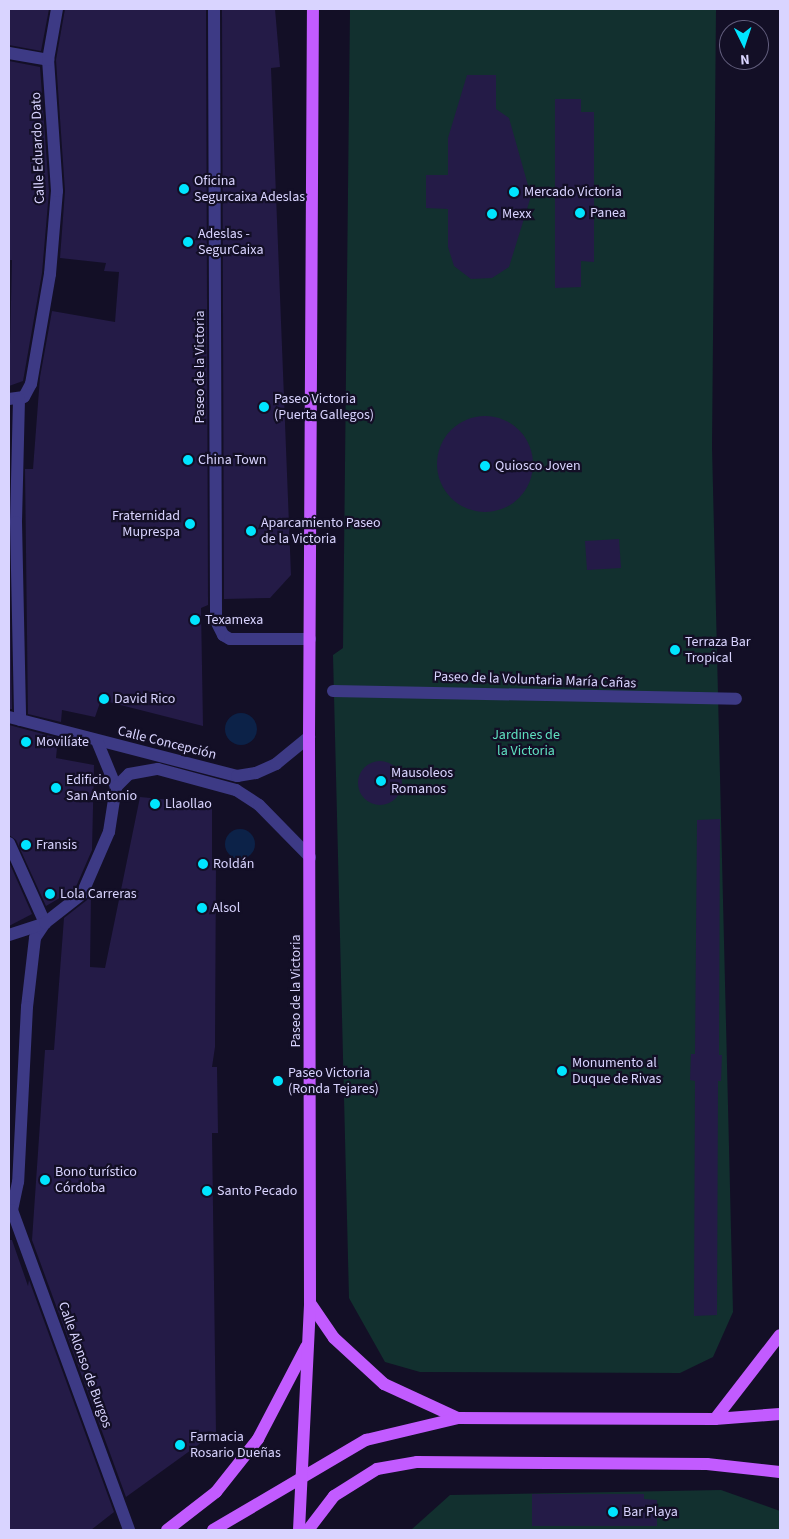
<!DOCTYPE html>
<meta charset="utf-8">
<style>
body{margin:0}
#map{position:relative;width:789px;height:1539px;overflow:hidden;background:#130f26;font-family:"Source Sans 3",sans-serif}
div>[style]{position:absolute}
.green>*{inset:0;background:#12302f}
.water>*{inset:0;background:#0c2248}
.round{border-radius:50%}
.building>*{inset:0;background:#241b47}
.minor>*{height:12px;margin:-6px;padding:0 6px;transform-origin:6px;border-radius:6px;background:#3d3a85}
.major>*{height:12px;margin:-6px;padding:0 6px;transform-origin:6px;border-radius:6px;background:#c25bff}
.dots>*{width:14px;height:14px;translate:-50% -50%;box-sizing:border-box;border:2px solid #130f26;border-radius:50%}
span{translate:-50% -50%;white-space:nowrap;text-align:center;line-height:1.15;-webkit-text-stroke:4.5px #130f26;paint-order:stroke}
.street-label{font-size:14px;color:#d9d4ff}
.poi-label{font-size:14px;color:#d9d4ff}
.left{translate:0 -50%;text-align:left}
.right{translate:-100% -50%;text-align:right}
.park-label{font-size:14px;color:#5fe0c0}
.frame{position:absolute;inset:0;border:10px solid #d9d4ff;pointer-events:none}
.north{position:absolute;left:719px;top:20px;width:50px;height:50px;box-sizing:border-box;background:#130f26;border:1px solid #625e7d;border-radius:50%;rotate:176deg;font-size:14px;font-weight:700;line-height:20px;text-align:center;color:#d9d4ff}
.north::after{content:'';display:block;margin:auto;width:18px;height:22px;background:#00e5ff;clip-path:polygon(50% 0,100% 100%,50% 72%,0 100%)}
</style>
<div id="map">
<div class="green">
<div style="clip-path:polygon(350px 9px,716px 9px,712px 447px,733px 1312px,713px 1357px,680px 1373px,420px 1372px,385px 1362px,349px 1298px,333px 655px,343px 648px)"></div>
<div style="clip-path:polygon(721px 1490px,780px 1511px,780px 1530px,411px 1530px,450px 1495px)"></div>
</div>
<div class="water">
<div class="round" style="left:225px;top:713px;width:32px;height:32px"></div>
<div class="round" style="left:225px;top:829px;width:30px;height:30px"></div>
</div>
<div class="building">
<div style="clip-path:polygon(9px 9px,49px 9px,41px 51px,9px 45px)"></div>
<div style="clip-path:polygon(65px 9px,206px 9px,208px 605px,201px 608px,203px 726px,101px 700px,95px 717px,62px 710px,61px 722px,28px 714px,25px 469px,33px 469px,40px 377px,52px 311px,115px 322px,119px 272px,104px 271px,106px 263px,60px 258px,65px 191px,56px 60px)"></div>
<div style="clip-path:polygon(222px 9px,275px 9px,280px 67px,271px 68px,291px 575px,270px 598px,224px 599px)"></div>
<div style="clip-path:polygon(9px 61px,40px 67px,49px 191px,42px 273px,23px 381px,9px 386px,12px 260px,9px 260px)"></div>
<div style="clip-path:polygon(467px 75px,496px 75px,496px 109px,509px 118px,531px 196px,509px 267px,492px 278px,471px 279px,454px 266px,448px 247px,448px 209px,426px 208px,426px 175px,448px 175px,448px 138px)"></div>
<div style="clip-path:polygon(555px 99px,581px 99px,581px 112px,594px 112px,594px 262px,581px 261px,581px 287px,555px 288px)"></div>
<div class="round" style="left:437px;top:416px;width:96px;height:96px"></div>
<div style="clip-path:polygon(619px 539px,621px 568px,587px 570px,585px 541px)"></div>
<div style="clip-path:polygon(9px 565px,12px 709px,9px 709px)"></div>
<div style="clip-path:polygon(9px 725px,58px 738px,56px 758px,94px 765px,92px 850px,75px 889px,46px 906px,16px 840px,9px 835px)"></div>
<div class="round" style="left:358px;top:761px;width:44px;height:44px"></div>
<div style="clip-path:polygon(140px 797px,212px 804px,212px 861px,216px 861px,215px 1047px,212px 1067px,217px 1067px,218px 1133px,212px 1133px,216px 1432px,126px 1497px,32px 1240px,45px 1050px,54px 1050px,64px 918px,87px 900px,91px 893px,90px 967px,105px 968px)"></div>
<div style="clip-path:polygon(720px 819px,719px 1055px,722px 1055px,721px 1081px,718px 1081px,717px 1315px,694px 1316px,695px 1081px,690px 1080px,691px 1054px,695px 1054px,697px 820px)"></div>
<div style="clip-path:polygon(9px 862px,32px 914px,9px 926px)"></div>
<div style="clip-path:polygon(9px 1240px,12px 1240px,28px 1286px,29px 1280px,114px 1512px,91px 1530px,9px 1530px)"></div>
<div style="clip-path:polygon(532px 1494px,644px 1494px,644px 1499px,657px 1500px,657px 1526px,532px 1526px)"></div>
</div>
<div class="minor">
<div style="left:214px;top:9px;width:612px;rotate:89.81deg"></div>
<div style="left:216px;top:621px;width:16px;rotate:63deg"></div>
<div style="left:223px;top:635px;width:8px;rotate:30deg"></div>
<div style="left:230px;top:639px;width:80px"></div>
<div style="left:9px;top:53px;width:40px;rotate:10deg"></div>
<div style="left:9px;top:399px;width:15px;rotate:-8deg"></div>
<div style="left:24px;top:397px;width:15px;rotate:-62deg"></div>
<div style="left:31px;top:384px;width:112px;rotate:-80.2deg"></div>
<div style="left:50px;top:274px;width:83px;rotate:-85.2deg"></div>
<div style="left:57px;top:191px;width:131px;rotate:-93.9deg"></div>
<div style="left:48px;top:60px;width:52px;rotate:-80deg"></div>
<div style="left:19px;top:399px;width:123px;rotate:91.4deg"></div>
<div style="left:16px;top:522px;width:198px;rotate:88.8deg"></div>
<div style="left:333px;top:691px;width:403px;rotate:1.1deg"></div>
<div style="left:9px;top:717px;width:236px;rotate:14.5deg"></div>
<div style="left:237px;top:776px;width:19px;rotate:-9deg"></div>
<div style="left:256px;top:773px;width:22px;rotate:-24deg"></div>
<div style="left:276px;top:764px;width:43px;rotate:-39.3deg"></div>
<div style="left:97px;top:741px;width:50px;rotate:67.6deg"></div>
<div style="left:116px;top:787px;width:18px;rotate:-45deg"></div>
<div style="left:129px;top:774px;width:29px;rotate:-10deg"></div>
<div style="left:158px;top:769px;width:81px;rotate:15.1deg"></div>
<div style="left:236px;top:790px;width:27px;rotate:33deg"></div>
<div style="left:259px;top:805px;width:73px;rotate:45.6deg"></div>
<div style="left:9px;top:843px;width:88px;rotate:65.8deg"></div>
<div style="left:45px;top:923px;width:18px;rotate:124deg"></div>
<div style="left:35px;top:938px;width:69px;rotate:96.6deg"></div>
<div style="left:27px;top:1007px;width:175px;rotate:92.9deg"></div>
<div style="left:18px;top:1182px;width:29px;rotate:102deg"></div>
<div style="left:12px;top:1210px;width:341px;rotate:69.9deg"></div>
<div style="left:9px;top:935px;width:38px;rotate:-18deg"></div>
<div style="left:45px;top:923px;width:47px;rotate:-38.1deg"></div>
<div style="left:82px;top:894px;width:68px;rotate:-66.5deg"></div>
<div style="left:109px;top:832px;width:46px;rotate:-81.2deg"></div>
</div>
<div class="major">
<div style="left:310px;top:1303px;width:42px;rotate:55.6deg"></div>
<div style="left:334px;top:1338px;width:68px;rotate:42.6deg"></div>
<div style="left:384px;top:1384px;width:81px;rotate:24.7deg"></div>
<div style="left:715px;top:1419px;width:106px;rotate:-52.3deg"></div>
<div style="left:167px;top:1530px;width:62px;rotate:-37.8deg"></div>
<div style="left:216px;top:1492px;width:68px;rotate:-51.6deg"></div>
<div style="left:258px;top:1439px;width:104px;rotate:-62.4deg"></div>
<div style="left:213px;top:1530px;width:178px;rotate:-30.5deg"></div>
<div style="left:366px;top:1440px;width:95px;rotate:-13.4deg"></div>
<div style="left:458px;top:1418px;width:257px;rotate:0.2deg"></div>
<div style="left:715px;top:1419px;width:65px;rotate:-4.4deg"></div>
<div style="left:299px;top:1530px;width:227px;rotate:-87.2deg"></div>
<div style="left:310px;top:1303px;width:566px;rotate:-90.1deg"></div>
<div style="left:309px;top:737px;width:728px;rotate:-89.69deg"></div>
<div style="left:308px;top:1530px;width:43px;rotate:-52.6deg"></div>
<div style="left:334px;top:1496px;width:51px;rotate:-32.1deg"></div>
<div style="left:377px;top:1469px;width:41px;rotate:-9.9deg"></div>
<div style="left:417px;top:1462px;width:290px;rotate:0.4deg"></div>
<div style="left:707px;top:1464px;width:73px;rotate:6.3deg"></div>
</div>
<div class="dots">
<div style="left:184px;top:189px;background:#00e5ff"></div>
<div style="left:514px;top:192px;background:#00e5ff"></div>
<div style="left:580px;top:213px;background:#00e5ff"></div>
<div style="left:492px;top:214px;background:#00e5ff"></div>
<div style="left:188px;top:242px;background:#00e5ff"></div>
<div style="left:264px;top:407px;background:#00e5ff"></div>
<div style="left:188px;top:460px;background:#00e5ff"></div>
<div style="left:485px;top:466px;background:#00e5ff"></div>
<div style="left:190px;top:524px;background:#00e5ff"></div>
<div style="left:251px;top:531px;background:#00e5ff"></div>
<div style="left:195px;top:620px;background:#00e5ff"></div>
<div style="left:675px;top:650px;background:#00e5ff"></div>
<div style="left:104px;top:699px;background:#00e5ff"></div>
<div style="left:26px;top:742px;background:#00e5ff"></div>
<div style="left:381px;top:781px;background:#00e5ff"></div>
<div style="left:56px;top:788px;background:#00e5ff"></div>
<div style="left:155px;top:804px;background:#00e5ff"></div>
<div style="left:26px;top:845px;background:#00e5ff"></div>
<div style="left:203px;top:864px;background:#00e5ff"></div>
<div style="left:50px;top:894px;background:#00e5ff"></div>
<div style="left:202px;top:908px;background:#00e5ff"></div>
<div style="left:562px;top:1071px;background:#00e5ff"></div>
<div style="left:278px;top:1081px;background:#00e5ff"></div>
<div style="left:45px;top:1180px;background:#00e5ff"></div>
<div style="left:207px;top:1191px;background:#00e5ff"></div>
<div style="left:180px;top:1445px;background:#00e5ff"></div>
<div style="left:613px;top:1512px;background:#00e5ff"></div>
</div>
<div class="street-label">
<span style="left:38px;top:148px;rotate:-92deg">Calle Eduardo Dato</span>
<span style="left:200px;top:367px;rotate:-90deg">Paseo de la Victoria</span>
<span style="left:535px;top:680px;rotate:2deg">Paseo de la Voluntaria María Cañas</span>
<span style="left:167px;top:743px;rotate:14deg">Calle Concepción</span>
<span style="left:296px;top:991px;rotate:-90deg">Paseo de la Victoria</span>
<span style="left:85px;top:1365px;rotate:70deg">Calle Alonso de Burgos</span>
</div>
<div class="poi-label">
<span class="left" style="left:194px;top:189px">Oficina<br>Segurcaixa Adeslas</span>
<span class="left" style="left:524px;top:192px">Mercado Victoria</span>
<span class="left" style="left:590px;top:213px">Panea</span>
<span class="left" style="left:502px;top:214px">Mexx</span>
<span class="left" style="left:198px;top:242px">Adeslas -<br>SegurCaixa</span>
<span class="left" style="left:274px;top:407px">Paseo Victoria<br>(Puerta Gallegos)</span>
<span class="left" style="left:198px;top:460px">China Town</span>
<span class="left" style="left:495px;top:466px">Quiosco Joven</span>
<span class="right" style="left:180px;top:524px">Fraternidad<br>Muprespa</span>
<span class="left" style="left:261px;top:531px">Aparcamiento Paseo<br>de la Victoria</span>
<span class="left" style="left:205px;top:620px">Texamexa</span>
<span class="left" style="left:685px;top:650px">Terraza Bar<br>Tropical</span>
<span class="left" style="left:114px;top:699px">David Rico</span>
<span class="left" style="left:36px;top:742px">Movilíate</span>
<span class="left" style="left:391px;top:781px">Mausoleos<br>Romanos</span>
<span class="left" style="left:66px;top:788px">Edificio<br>San Antonio</span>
<span class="left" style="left:165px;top:804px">Llaollao</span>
<span class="left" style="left:36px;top:845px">Fransis</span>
<span class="left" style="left:213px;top:864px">Roldán</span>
<span class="left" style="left:60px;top:894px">Lola Carreras</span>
<span class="left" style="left:212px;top:908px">Alsol</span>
<span class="left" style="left:572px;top:1071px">Monumento al<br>Duque de Rivas</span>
<span class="left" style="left:288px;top:1081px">Paseo Victoria<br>(Ronda Tejares)</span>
<span class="left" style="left:55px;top:1180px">Bono turístico<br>Córdoba</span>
<span class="left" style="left:217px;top:1191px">Santo Pecado</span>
<span class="left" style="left:190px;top:1445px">Farmacia<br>Rosario Dueñas</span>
<span class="left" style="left:623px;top:1512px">Bar Playa</span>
</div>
<div class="park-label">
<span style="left:526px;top:743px">Jardines de<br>la Victoria</span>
</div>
<div class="frame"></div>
<div class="north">N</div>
</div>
